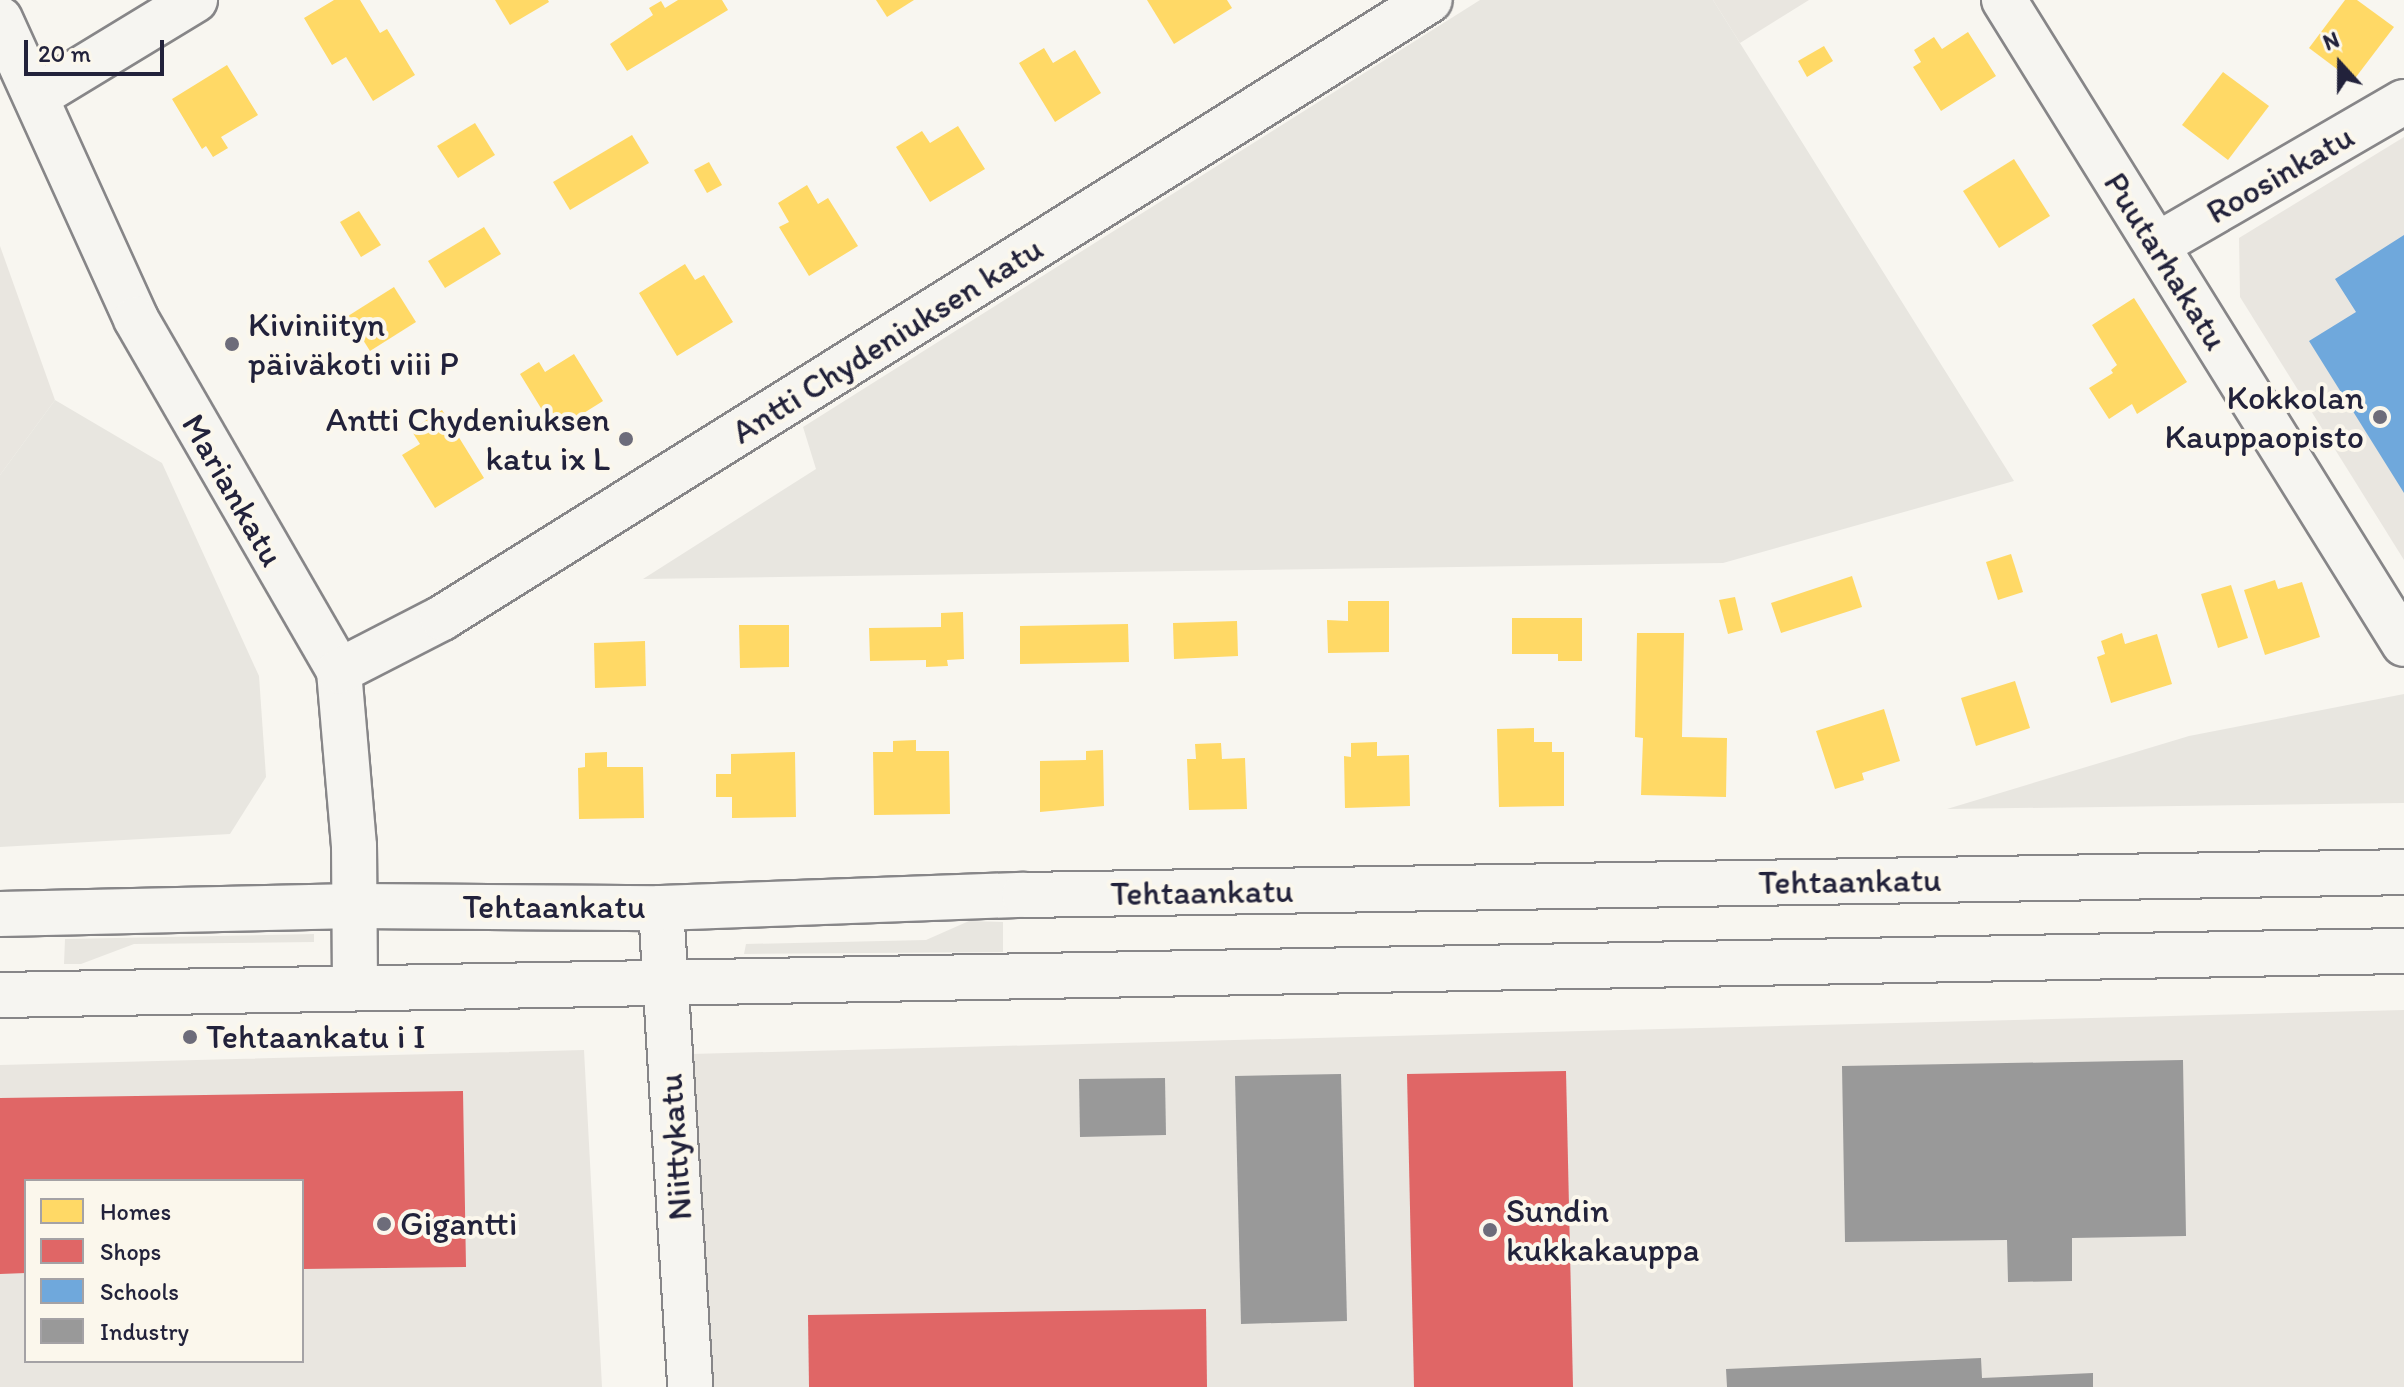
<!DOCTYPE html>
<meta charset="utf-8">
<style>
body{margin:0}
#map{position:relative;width:2404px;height:1387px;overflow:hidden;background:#f8f6f0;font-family:Itim,sans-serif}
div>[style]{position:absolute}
.built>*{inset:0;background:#e9e6e0}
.green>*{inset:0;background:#e8e6e0}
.homes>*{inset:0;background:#ffd966}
.shops>*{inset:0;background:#e06666}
.schools>*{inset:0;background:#6fa8dc}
.industry>*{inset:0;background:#999}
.roads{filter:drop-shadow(2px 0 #878688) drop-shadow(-2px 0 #878688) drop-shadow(0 2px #878688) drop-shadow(0 -2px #878688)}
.minor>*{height:44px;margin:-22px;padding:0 22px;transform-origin:22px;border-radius:22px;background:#f6f5f1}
.major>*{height:44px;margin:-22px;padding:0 22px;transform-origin:22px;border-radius:22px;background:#f6f5f1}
.dots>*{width:22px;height:22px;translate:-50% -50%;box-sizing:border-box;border:4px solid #fbf7ec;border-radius:50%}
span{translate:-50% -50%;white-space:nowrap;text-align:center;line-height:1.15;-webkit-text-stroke:8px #fbf7ec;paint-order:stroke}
.street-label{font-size:34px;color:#22223b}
.poi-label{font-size:34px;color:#22223b}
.left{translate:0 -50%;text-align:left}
.right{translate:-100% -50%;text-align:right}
.legend{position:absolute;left:24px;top:1179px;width:280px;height:184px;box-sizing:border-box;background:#fbf7ec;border:2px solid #a4a2a5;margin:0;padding:10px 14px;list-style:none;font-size:24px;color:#22223b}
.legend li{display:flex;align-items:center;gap:16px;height:40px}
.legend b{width:40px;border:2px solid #a4a2a5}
.north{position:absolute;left:2300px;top:24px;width:80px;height:80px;-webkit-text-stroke:6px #fbf7ec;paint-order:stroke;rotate:339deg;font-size:22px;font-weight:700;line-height:32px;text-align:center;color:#22223b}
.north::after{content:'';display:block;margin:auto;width:28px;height:36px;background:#22223b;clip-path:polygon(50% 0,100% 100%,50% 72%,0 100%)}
.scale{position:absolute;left:24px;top:40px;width:140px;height:36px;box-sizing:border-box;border:4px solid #22223b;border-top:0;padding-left:10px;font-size:24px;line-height:28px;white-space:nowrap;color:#22223b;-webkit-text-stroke:6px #fbf7ec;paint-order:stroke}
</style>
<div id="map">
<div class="built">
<div style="clip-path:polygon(1713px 0,1809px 0,1740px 43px)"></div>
<div style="clip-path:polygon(2404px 137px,2404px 560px,2240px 297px,2239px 238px)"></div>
<div style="clip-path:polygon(0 246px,55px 400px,0 475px)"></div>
<div style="clip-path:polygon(2404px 1010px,2404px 1387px,711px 1387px,691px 1054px)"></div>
<div style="clip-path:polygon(evenodd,584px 1050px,602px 1387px,0 1387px,0 1065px,584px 1050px,26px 1181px,302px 1181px,302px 1361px,26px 1361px,26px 1181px)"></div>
</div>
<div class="green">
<div style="clip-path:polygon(1480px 0,1713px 0,2014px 481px,1723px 563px,643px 579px,816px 469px,803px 427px)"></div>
<div style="clip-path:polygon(55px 400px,162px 463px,259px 676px,266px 777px,230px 834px,0 847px,0 475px)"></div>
<div style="clip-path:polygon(2404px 694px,2404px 803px,1947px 809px,2189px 736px)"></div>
<div style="clip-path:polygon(969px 921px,1003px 922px,1003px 952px,744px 954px,746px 944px,926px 940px)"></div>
<div style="clip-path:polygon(314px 934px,314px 942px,134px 944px,81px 964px,64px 964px,65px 939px)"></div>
</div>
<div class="homes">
<div style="clip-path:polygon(334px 0,360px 0,380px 33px,387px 29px,415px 75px,373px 101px,346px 57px,332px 65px,304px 18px)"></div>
<div style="clip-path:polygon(495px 0,548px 0,549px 2px,510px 25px)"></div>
<div style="clip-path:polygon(678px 0,722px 0,728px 10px,627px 71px,610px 44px,653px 15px,649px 8px,661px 1px,665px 8px)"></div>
<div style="clip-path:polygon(876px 0,914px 0,887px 17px)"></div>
<div style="clip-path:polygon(1147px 0,1227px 0,1232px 8px,1174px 44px)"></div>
<div style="clip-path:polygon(2345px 0,2357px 0,2394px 27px,2353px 81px,2309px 48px)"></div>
<div style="clip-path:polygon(1968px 32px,1996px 76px,1941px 111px,1913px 67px,1921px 62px,1914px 50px,1934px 37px,1942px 49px)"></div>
<div style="clip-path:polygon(1824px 46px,1833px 61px,1807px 77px,1798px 61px)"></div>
<div style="clip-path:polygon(1044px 48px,1053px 63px,1075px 50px,1101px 93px,1055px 122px,1019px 63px)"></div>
<div style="clip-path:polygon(227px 65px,258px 115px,221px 137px,228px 148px,213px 157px,206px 146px,202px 149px,172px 99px)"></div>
<div style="clip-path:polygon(2223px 72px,2269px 106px,2228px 160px,2182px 125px)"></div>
<div style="clip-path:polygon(475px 123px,495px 155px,458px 178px,437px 146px)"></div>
<div style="clip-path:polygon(958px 126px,985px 169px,930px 202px,896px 147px,922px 131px,930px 143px)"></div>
<div style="clip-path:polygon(632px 135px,649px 163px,570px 210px,553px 182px)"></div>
<div style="clip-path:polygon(2014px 159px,2050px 216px,1999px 248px,1963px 191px)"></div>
<div style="clip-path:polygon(709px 162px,722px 185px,707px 193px,694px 170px)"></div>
<div style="clip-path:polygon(807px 185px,818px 204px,828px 198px,858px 246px,809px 276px,779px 227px,789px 222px,778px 203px)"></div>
<div style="clip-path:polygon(359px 211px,381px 245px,361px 257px,340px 222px)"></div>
<div style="clip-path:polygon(484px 227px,501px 254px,445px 288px,428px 261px)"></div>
<div style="clip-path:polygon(685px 264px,695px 280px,704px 275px,733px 322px,677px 356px,639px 293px)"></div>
<div style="clip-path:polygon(394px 287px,416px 322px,370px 351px,348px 316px)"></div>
<div style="clip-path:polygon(2134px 298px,2187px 382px,2137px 414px,2132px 404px,2109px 419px,2089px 388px,2113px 373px,2111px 370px,2117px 365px,2092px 325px)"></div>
<div style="clip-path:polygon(574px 354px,603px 401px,555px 431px,520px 374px,539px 362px,545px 372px)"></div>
<div style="clip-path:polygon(442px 410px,484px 478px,435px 508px,402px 455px,420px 444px,411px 430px)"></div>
<div style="clip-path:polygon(2011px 554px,2023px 592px,1998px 600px,1986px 562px)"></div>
<div style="clip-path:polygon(1852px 576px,1862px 607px,1781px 633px,1771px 603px)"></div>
<div style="clip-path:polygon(2275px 580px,2278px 589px,2302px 582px,2320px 637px,2265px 655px,2244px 590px)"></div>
<div style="clip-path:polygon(2231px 585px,2248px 638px,2218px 648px,2201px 594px)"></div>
<div style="clip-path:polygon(1735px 597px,1743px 630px,1728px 634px,1719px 600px)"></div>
<div style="clip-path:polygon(1348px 601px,1389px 601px,1389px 652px,1328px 653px,1327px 620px,1348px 621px)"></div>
<div style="clip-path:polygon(963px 612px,964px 659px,947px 660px,948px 666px,926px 667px,926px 660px,870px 661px,869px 628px,941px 627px,941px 613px)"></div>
<div style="clip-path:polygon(1512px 618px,1582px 618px,1582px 661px,1558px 661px,1558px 654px,1512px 654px)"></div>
<div style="clip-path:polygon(1237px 621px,1238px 656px,1174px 659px,1173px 623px)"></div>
<div style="clip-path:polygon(1128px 624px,1129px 662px,1020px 664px,1020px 626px)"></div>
<div style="clip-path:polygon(739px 625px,789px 625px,789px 667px,740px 668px)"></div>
<div style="clip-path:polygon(1637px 633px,1684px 633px,1682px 737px,1727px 738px,1726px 797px,1641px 795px,1643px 738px,1635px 737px)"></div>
<div style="clip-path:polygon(2122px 633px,2125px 644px,2157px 634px,2172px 684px,2111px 703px,2097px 657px,2105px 654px,2101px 641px)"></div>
<div style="clip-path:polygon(645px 641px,646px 686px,595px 688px,594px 643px)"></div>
<div style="clip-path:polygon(2015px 681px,2030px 728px,1976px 746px,1961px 698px)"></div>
<div style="clip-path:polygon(1884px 709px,1900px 761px,1862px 773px,1864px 780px,1835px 789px,1816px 731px)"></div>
<div style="clip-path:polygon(1534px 728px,1534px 742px,1552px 742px,1552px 752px,1564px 752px,1564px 806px,1499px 807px,1497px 729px)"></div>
<div style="clip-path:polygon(916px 740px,916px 751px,949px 751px,950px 814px,874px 815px,873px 752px,893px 752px,893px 741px)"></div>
<div style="clip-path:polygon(1377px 742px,1377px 756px,1409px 755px,1410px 806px,1345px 808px,1344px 756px,1351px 757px,1351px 743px)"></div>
<div style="clip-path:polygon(1221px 743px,1222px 759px,1245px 758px,1247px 809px,1189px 810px,1187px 759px,1196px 759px,1195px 744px)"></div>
<div style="clip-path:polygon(1103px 750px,1104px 806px,1040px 812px,1040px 761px,1086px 760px,1086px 751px)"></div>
<div style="clip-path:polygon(607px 752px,607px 767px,643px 767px,644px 818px,579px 819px,578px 768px,585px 767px,585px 753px)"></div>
<div style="clip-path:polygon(795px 752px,796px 817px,732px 818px,732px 797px,716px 797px,716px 774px,731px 774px,731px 754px)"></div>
</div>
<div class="shops">
<div style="clip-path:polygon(1566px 1071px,1573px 1387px,1414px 1387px,1407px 1074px)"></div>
<div style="clip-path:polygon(463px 1091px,466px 1267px,302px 1269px,302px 1181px,26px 1181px,26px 1273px,0 1274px,0 1098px)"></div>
<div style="clip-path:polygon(1206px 1309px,1207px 1387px,809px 1387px,808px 1315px)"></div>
</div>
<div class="schools">
<div style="clip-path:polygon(2404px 235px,2404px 493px,2309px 341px,2356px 312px,2335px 279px)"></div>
</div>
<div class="industry">
<div style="clip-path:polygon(2183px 1060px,2186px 1236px,2072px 1238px,2072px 1281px,2008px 1282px,2007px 1240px,1845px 1242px,1842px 1066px)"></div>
<div style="clip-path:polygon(1341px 1074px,1347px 1321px,1241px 1324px,1235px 1076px)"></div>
<div style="clip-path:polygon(1165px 1078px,1166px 1135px,1080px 1137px,1079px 1079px)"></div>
<div style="clip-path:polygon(1981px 1358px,1982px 1378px,2093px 1373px,2093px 1387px,1727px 1387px,1726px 1369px)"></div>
</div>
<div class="roads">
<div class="minor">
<div style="left:2004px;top:0;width:758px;rotate:58.15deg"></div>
<div style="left:0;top:19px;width:329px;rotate:65.6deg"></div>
<div style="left:136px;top:319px;width:406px;rotate:60deg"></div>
<div style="left:37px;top:96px;width:185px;rotate:-31.3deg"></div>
<div style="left:2157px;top:245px;width:285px;rotate:-30.1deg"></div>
<div style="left:661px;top:908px;width:480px;rotate:86.5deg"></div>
</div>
<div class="major">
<div style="left:0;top:914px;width:355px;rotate:-1.3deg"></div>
<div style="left:355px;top:906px;width:306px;rotate:0.4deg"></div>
<div style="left:661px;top:908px;width:363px;rotate:-2.1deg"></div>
<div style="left:1024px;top:895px;width:1380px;rotate:-0.95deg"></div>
<div style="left:355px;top:987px;width:141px;rotate:-90.4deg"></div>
<div style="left:354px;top:846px;width:176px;rotate:-94.9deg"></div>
<div style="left:339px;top:671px;width:116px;rotate:-27.2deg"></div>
<div style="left:442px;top:618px;width:1165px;rotate:-32.03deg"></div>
<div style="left:0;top:995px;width:2404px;rotate:-1.05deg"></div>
</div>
</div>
<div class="dots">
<div style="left:232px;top:344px;background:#6d6c7a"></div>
<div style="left:2380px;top:417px;background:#6d6c7a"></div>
<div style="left:626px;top:439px;background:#6d6c7a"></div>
<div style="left:190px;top:1037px;background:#6d6c7a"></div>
<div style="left:384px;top:1224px;background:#6d6c7a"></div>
<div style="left:1490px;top:1230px;background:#6d6c7a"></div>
</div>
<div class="street-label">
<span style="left:2280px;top:174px;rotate:-30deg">Roosinkatu</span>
<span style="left:2166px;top:261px;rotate:58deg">Puutarhakatu</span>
<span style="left:887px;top:340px;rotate:-32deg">Antti Chydeniuksen katu</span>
<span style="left:233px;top:490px;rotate:60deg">Mariankatu</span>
<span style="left:1850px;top:881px;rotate:-1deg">Tehtaankatu</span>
<span style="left:1202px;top:892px;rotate:-1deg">Tehtaankatu</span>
<span style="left:554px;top:907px">Tehtaankatu</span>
<span style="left:675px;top:1147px;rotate:-94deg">Niittykatu</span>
</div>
<div class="poi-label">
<span class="left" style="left:248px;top:344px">Kiviniityn<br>päiväkoti viii P</span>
<span class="right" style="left:2364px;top:417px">Kokkolan<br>Kauppaopisto</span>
<span class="right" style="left:610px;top:439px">Antti Chydeniuksen<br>katu ix L</span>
<span class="left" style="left:206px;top:1037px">Tehtaankatu i I</span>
<span class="left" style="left:1506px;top:1230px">Sundin<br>kukkakauppa</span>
<span class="left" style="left:400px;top:1224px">Gigantti</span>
</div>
<ul class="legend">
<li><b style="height:22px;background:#ffd966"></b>Homes</li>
<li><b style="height:22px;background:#e06666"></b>Shops</li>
<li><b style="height:22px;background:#6fa8dc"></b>Schools</li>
<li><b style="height:22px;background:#999"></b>Industry</li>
</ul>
<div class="north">N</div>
<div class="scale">20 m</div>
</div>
